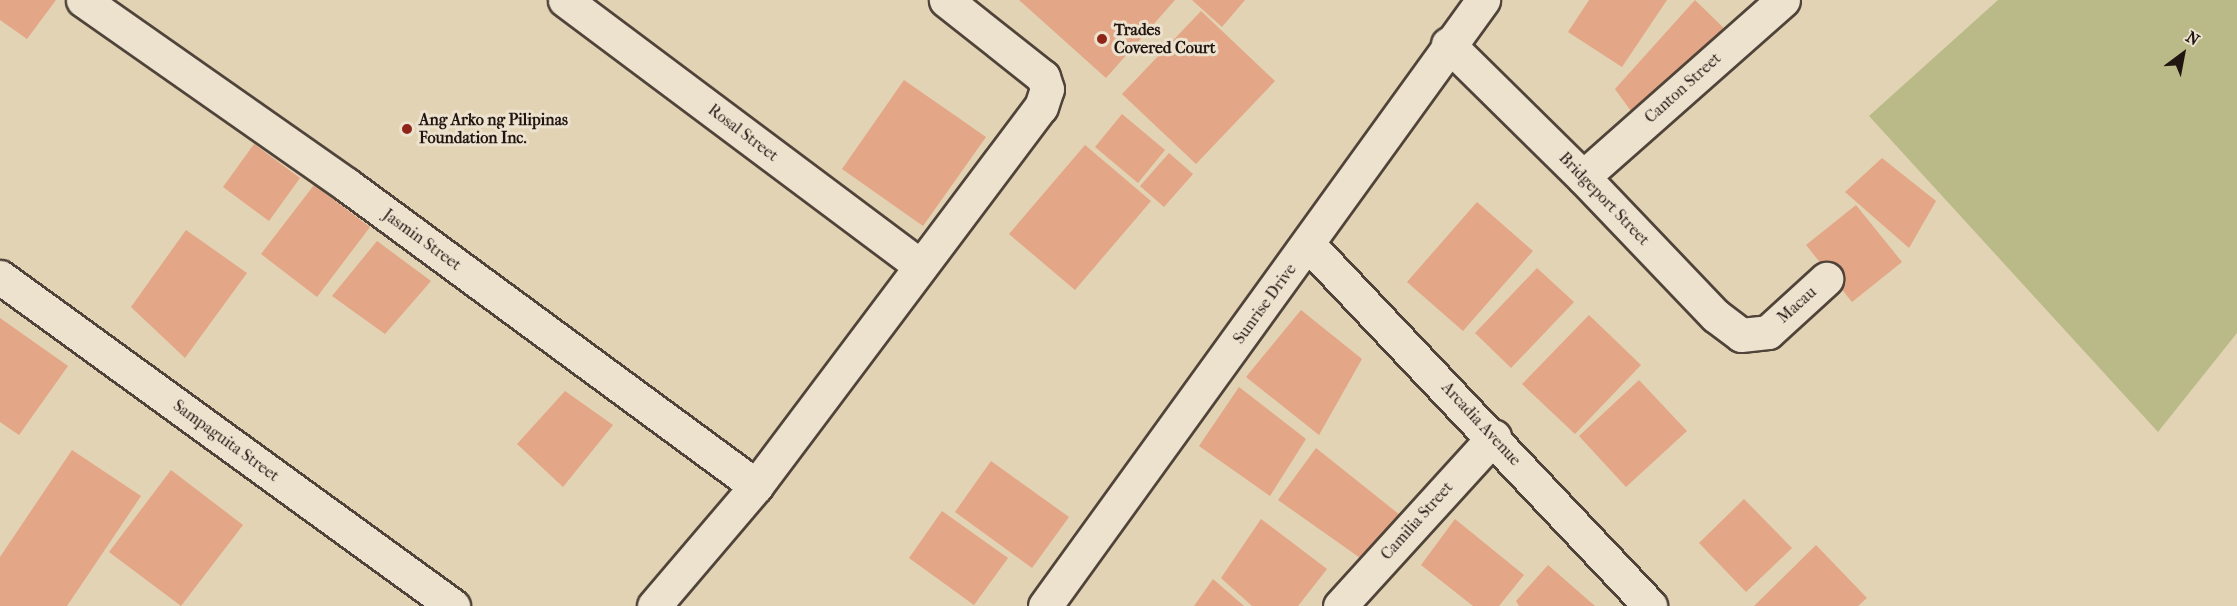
<!DOCTYPE html>
<style>
body{margin:0}
#map{position:relative;width:2237px;height:606px;overflow:hidden;background:#e2d3b4;font-family:"IM FELL French Canon",serif}
div>[style]{position:absolute}
.green>*{inset:0;background:#baba89}
.building>*{inset:0;background:#e3a686}
.roads{filter:drop-shadow(2px 0 #50443a) drop-shadow(-2px 0 #50443a) drop-shadow(0 2px #50443a) drop-shadow(0 -2px #50443a)}
.minor>*{height:33px;margin:-16.5px;padding:0 16.5px;transform-origin:16.5px;border-radius:16.5px;background:#ece2ce}
.dots>*{width:16px;height:16px;translate:-50% -50%;box-sizing:border-box;border:3px solid #ece2ce;border-radius:50%}
span{translate:-50% -50%;white-space:nowrap;text-align:center;line-height:1.15;-webkit-text-stroke:6px #ece2ce;paint-order:stroke}
.poi-label{font-size:16px;color:#201511;font-weight:700}
.left{translate:0 -50%;text-align:left}
.street-label{font-size:16px;color:#201511}
.north{position:absolute;left:2153px;top:24px;width:60px;height:60px;-webkit-text-stroke:4px #ece2ce;paint-order:stroke;rotate:32deg;font-size:16px;font-weight:700;line-height:24px;text-align:center;color:#201511}
.north::after{content:'';display:block;margin:auto;width:21px;height:27px;background:#201511;clip-path:polygon(50% 0,100% 100%,50% 72%,0 100%)}
</style>
<div id="map">
<div class="green">
<div style="clip-path:polygon(1998px 0,2237px 0,2237px 333px,2158px 432px,1869px 116px)"></div>
</div>
<div class="building">
<div style="clip-path:polygon(0 0,56px 0,27px 39px,0 20px)"></div>
<div style="clip-path:polygon(1019px 0,1175px 0,1106px 78px)"></div>
<div style="clip-path:polygon(1192px 0,1245px 0,1222px 27px)"></div>
<div style="clip-path:polygon(1589px 0,1667px 0,1622px 67px,1568px 32px)"></div>
<div style="clip-path:polygon(1695px 0,1736px 40px,1641px 125px,1615px 89px)"></div>
<div style="clip-path:polygon(1201px 11px,1275px 81px,1196px 164px,1122px 94px)"></div>
<div style="clip-path:polygon(904px 80px,986px 137px,923px 226px,842px 169px)"></div>
<div style="clip-path:polygon(1122px 114px,1165px 150px,1138px 183px,1095px 147px)"></div>
<div style="clip-path:polygon(254px 144px,300px 178px,269px 221px,223px 187px)"></div>
<div style="clip-path:polygon(1085px 145px,1151px 201px,1075px 290px,1009px 234px)"></div>
<div style="clip-path:polygon(1169px 153px,1193px 174px,1164px 207px,1140px 186px)"></div>
<div style="clip-path:polygon(1882px 158px,1936px 201px,1909px 248px,1845px 192px)"></div>
<div style="clip-path:polygon(314px 185px,370px 227px,317px 297px,261px 254px)"></div>
<div style="clip-path:polygon(1477px 202px,1533px 251px,1463px 331px,1407px 282px)"></div>
<div style="clip-path:polygon(1856px 205px,1902px 262px,1852px 302px,1806px 245px)"></div>
<div style="clip-path:polygon(186px 230px,247px 273px,185px 358px,131px 307px)"></div>
<div style="clip-path:polygon(377px 241px,431px 281px,385px 334px,332px 296px)"></div>
<div style="clip-path:polygon(1537px 268px,1574px 302px,1511px 368px,1475px 333px)"></div>
<div style="clip-path:polygon(1301px 310px,1362px 359px,1319px 435px,1246px 377px)"></div>
<div style="clip-path:polygon(1589px 315px,1641px 365px,1575px 434px,1522px 384px)"></div>
<div style="clip-path:polygon(0 318px,68px 366px,19px 435px,0 422px)"></div>
<div style="clip-path:polygon(1639px 380px,1687px 431px,1626px 487px,1579px 436px)"></div>
<div style="clip-path:polygon(1239px 387px,1306px 439px,1270px 496px,1199px 446px)"></div>
<div style="clip-path:polygon(565px 391px,613px 425px,563px 487px,517px 444px)"></div>
<div style="clip-path:polygon(1316px 448px,1400px 515px,1363px 560px,1278px 500px)"></div>
<div style="clip-path:polygon(72px 450px,141px 496px,67px 606px,0 606px,0 557px)"></div>
<div style="clip-path:polygon(991px 461px,1069px 517px,1032px 568px,955px 512px)"></div>
<div style="clip-path:polygon(171px 470px,243px 525px,181px 606px,109px 552px)"></div>
<div style="clip-path:polygon(1744px 499px,1792px 548px,1746px 592px,1699px 543px)"></div>
<div style="clip-path:polygon(942px 511px,1008px 558px,974px 605px,909px 558px)"></div>
<div style="clip-path:polygon(1261px 519px,1327px 569px,1298px 606px,1252px 606px,1221px 578px)"></div>
<div style="clip-path:polygon(1455px 519px,1524px 575px,1499px 606px,1473px 606px,1421px 565px)"></div>
<div style="clip-path:polygon(1816px 545px,1867px 598px,1858px 606px,1754px 606px)"></div>
<div style="clip-path:polygon(1548px 565px,1595px 606px,1519px 606px,1516px 601px)"></div>
<div style="clip-path:polygon(1213px 579px,1244px 606px,1194px 606px)"></div>
</div>
<div class="roads">
<div class="minor">
<div style="left:83px;top:0;width:322px;rotate:35deg"></div>
<div style="left:347px;top:185px;width:508px;rotate:36.35deg"></div>
<div style="left:565px;top:0;width:444px;rotate:36.8deg"></div>
<div style="left:1448px;top:44px;width:190px;rotate:44.6deg"></div>
<div style="left:1583px;top:177px;width:192px;rotate:46.3deg"></div>
<div style="left:1716px;top:316px;width:31px;rotate:37deg"></div>
<div style="left:1741px;top:335px;width:27px;rotate:-6deg"></div>
<div style="left:1768px;top:332px;width:79px;rotate:-42.4deg"></div>
<div style="left:1583px;top:177px;width:267px;rotate:-41.5deg"></div>
<div style="left:1308px;top:244px;width:498px;rotate:46.6deg"></div>
<div style="left:0;top:277px;width:560px;rotate:35.99deg"></div>
<div style="left:654px;top:606px;width:157px;rotate:-49.6deg"></div>
<div style="left:756px;top:486px;width:474px;rotate:-53.1deg"></div>
<div style="left:1041px;top:107px;width:19px;rotate:-72deg"></div>
<div style="left:1047px;top:89px;width:13px;rotate:-108deg"></div>
<div style="left:1043px;top:77px;width:124px;rotate:-141.6deg"></div>
<div style="left:1045px;top:606px;width:748px;rotate:-54.14deg"></div>
<div style="left:1340px;top:606px;width:229px;rotate:-47.7deg"></div>
</div>
</div>
<div class="dots">
<div style="left:1102px;top:39px;background:#8f2418"></div>
<div style="left:407px;top:129px;background:#8f2418"></div>
</div>
<div class="poi-label">
<span class="left" style="left:1114px;top:39px">Trades<br>Covered Court</span>
<span class="left" style="left:419px;top:129px">Ang Arko ng Pilipinas<br>Foundation Inc.</span>
</div>
<div class="street-label">
<span style="left:1683px;top:88px;rotate:-42deg">Canton Street</span>
<span style="left:743px;top:133px;rotate:37deg">Rosal Street</span>
<span style="left:1604px;top:199px;rotate:46deg">Bridgeport Street</span>
<span style="left:422px;top:240px;rotate:36deg">Jasmin Street</span>
<span style="left:1265px;top:304px;rotate:-54deg">Sunrise Drive</span>
<span style="left:1797px;top:305px;rotate:-42deg">Macau</span>
<span style="left:1481px;top:424px;rotate:47deg">Arcadia Avenue</span>
<span style="left:226px;top:441px;rotate:36deg">Sampaguita Street</span>
<span style="left:1417px;top:521px;rotate:-48deg">Camilia Street</span>
</div>
<div class="north">N</div>
</div>
